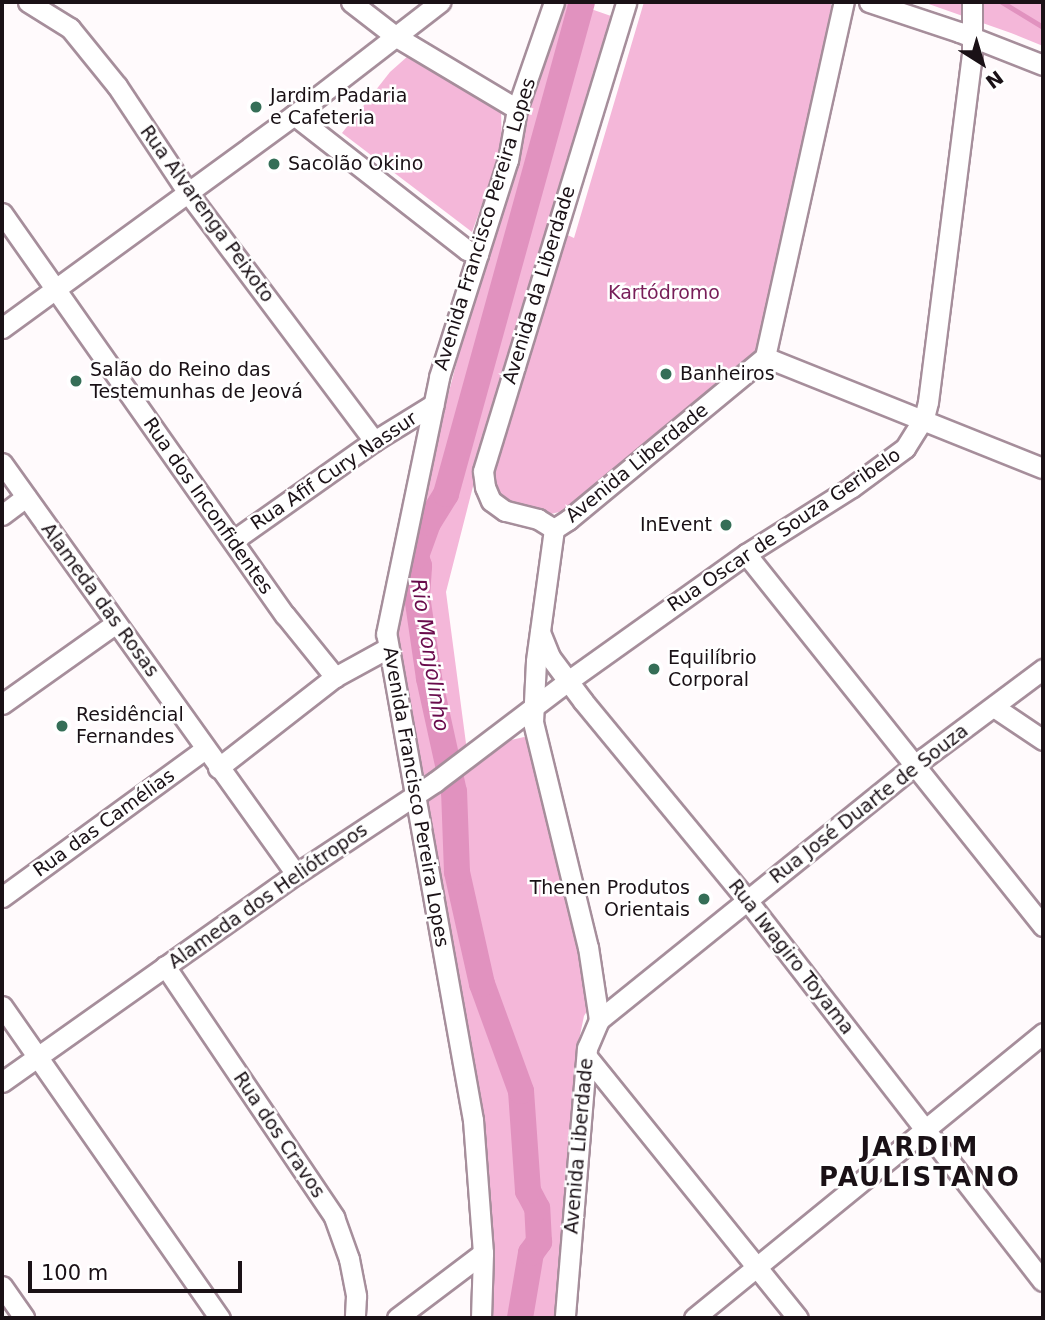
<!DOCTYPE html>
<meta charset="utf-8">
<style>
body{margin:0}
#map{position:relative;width:1045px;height:1320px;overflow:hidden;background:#fffafc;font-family:"DejaVu Sans",sans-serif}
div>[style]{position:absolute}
.green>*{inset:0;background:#f4b7d9}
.stream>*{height:4.5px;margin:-2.25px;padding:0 2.25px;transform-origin:2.25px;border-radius:2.25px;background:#e192bf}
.river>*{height:26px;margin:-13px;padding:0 13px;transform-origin:13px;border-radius:13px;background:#e192bf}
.roads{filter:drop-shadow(2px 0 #a68e9b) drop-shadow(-2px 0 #a68e9b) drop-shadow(0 2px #a68e9b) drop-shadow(0 -2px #a68e9b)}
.minor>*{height:19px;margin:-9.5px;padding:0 9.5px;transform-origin:9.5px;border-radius:9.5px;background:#fff}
.dots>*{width:19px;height:19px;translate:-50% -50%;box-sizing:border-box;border:4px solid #fff;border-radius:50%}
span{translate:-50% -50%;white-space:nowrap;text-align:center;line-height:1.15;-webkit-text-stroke:5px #fff;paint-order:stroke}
.poi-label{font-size:19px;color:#1a1116}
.left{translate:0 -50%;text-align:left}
.right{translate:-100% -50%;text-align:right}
.street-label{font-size:19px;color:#1a1116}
.park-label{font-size:19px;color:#771d58}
.water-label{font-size:21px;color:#680a4b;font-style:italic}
.district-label{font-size:26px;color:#1a1116;font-weight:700;letter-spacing:2px}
.frame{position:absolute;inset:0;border:4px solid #1a1116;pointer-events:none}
.north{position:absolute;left:947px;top:28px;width:70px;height:70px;-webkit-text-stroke:5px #fff;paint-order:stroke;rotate:143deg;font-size:19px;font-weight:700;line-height:28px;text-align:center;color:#1a1116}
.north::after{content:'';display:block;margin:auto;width:24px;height:32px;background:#1a1116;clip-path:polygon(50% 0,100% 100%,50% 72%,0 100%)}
.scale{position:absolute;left:28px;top:1261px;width:214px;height:32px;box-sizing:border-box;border:4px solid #1a1116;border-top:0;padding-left:9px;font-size:21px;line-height:24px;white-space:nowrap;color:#1a1116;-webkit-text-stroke:5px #fff;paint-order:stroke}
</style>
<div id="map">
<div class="green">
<div style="clip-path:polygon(562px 2px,571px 2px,611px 16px,539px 272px,490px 420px,446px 592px,467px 751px,429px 782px,421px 778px,395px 643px,400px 587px,414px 523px,482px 267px)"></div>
<div style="clip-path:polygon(644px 2px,831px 2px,831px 8px,758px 352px,567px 510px,547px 515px,500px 499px,490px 474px,563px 233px,574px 238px)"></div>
<div style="clip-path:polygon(923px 2px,1043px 2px,1043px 46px,1011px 33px)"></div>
<div style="clip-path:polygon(408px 56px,501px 109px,502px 150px,472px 232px,342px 133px,390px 72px)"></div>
<div style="clip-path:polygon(524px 737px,531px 739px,571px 901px,590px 1006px,584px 1016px,576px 1054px,556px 1318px,485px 1318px,493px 1266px,489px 1213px,423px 799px,503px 742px)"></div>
</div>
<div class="stream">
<div style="left:1002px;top:2px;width:48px;rotate:31.4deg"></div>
</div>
<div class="river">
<div style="left:520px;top:1318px;width:66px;rotate:-80.4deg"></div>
<div style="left:531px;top:1253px;width:14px;rotate:-54deg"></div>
<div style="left:539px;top:1242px;width:34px;rotate:-93deg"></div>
<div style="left:537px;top:1208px;width:19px;rotate:-118deg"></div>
<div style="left:528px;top:1191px;width:100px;rotate:-94deg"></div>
<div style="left:521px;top:1091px;width:114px;rotate:-110deg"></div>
<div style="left:482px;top:984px;width:115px;rotate:-102.6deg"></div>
<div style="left:457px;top:872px;width:80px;rotate:-92.1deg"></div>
<div style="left:454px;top:792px;width:117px;rotate:-102.4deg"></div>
<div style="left:429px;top:678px;width:83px;rotate:-98.3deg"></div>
<div style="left:417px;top:596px;width:30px;rotate:-86deg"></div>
<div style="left:419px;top:566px;width:10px;rotate:-107deg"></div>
<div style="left:416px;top:556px;width:35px;rotate:-70deg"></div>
<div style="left:428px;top:523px;width:34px;rotate:-58deg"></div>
<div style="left:446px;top:494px;width:510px;rotate:-74.55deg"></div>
</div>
<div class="roads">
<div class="minor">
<div style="left:28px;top:2px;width:49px;rotate:31.8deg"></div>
<div style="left:70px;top:28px;width:75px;rotate:51deg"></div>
<div style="left:117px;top:86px;width:128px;rotate:56.4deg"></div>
<div style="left:188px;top:193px;width:310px;rotate:53.1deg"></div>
<div style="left:351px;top:2px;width:56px;rotate:37.7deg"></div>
<div style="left:395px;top:36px;width:142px;rotate:30.9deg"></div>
<div style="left:869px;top:2px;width:95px;rotate:18.4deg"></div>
<div style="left:959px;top:32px;width:90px;rotate:21.4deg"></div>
<div style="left:294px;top:115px;width:219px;rotate:38deg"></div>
<div style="left:467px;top:250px;width:12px;rotate:20deg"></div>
<div style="left:2px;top:213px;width:492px;rotate:54.9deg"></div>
<div style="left:285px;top:615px;width:80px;rotate:51.1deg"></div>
<div style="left:335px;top:677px;width:60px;rotate:-28.7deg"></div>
<div style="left:2px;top:328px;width:361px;rotate:-36.1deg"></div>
<div style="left:294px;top:115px;width:185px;rotate:-37.7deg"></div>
<div style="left:765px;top:357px;width:299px;rotate:21.8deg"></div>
<div style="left:2px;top:463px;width:505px;rotate:54.42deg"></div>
<div style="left:2px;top:515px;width:30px;rotate:-37deg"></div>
<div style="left:554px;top:529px;width:133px;rotate:97.8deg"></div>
<div style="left:536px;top:661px;width:61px;rotate:92.8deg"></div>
<div style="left:533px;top:722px;width:232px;rotate:76.3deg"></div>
<div style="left:588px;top:947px;width:74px;rotate:81.4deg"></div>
<div style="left:599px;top:1020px;width:30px;rotate:113deg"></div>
<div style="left:587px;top:1048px;width:271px;rotate:94.7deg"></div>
<div style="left:554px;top:529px;width:17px;rotate:-33deg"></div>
<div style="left:568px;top:520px;width:256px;rotate:-39.6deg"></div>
<div style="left:765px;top:357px;width:364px;rotate:-77.5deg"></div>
<div style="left:554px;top:529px;width:19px;rotate:-148deg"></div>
<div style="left:538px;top:519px;width:34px;rotate:-166deg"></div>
<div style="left:505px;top:511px;width:17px;rotate:-144deg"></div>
<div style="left:491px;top:501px;width:15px;rotate:-113deg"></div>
<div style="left:485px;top:487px;width:16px;rotate:-97deg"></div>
<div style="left:483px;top:471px;width:490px;rotate:-73deg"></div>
<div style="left:234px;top:540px;width:171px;rotate:-35.3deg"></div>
<div style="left:374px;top:441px;width:70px;rotate:-31.7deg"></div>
<div style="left:746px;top:554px;width:476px;rotate:51.4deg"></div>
<div style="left:540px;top:632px;width:27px;rotate:68deg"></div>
<div style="left:550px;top:657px;width:55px;rotate:53.1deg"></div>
<div style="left:583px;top:701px;width:258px;rotate:50.5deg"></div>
<div style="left:747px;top:900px;width:482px;rotate:52.2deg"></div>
<div style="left:2px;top:704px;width:140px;rotate:-35.4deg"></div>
<div style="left:994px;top:707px;width:59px;rotate:34deg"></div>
<div style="left:218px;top:768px;width:148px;rotate:-37.9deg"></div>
<div style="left:2px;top:897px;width:251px;rotate:-36.1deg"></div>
<div style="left:165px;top:966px;width:303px;rotate:56deg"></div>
<div style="left:334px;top:1217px;width:45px;rotate:70.3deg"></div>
<div style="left:349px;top:1259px;width:38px;rotate:79deg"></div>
<div style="left:356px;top:1296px;width:22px;rotate:93deg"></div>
<div style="left:2px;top:1006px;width:381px;rotate:55.1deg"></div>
<div style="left:599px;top:1020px;width:417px;rotate:-38.9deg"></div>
<div style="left:924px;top:758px;width:149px;rotate:-36.8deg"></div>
<div style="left:588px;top:1058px;width:334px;rotate:51.1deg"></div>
<div style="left:2px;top:1082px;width:360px;rotate:-35.3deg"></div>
<div style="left:296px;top:874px;width:167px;rotate:-33.5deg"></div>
<div style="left:435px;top:782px;width:167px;rotate:-37.2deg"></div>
<div style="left:568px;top:681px;width:219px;rotate:-35.5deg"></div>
<div style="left:746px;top:554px;width:125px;rotate:-32.3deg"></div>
<div style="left:852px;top:487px;width:66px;rotate:-36.3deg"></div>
<div style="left:905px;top:448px;width:36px;rotate:-58deg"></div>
<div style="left:924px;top:418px;width:16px;rotate:-76deg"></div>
<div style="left:928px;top:402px;width:349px;rotate:-82.8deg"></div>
<div style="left:972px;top:56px;width:54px;rotate:-90deg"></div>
<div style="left:2px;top:1286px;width:39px;rotate:55deg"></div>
<div style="left:397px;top:1318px;width:108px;rotate:-37.1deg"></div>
<div style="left:481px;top:1318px;width:65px;rotate:-88.2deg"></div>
<div style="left:483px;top:1253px;width:133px;rotate:-94.3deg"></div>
<div style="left:473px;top:1120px;width:494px;rotate:-100.1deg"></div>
<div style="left:386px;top:634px;width:262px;rotate:-78.3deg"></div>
<div style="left:439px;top:377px;width:228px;rotate:-72.4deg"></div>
<div style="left:508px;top:160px;width:52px;rotate:-80deg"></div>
<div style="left:517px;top:109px;width:113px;rotate:-70.9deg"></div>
<div style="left:694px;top:1318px;width:451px;rotate:-39.2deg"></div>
</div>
</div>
<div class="dots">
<div style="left:256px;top:107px;background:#356e57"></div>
<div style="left:274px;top:164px;background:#356e57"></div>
<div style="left:666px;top:374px;background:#356e57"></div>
<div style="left:76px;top:381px;background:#356e57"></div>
<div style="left:726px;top:525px;background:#356e57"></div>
<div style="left:654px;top:669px;background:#356e57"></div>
<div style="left:62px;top:726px;background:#356e57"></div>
<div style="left:704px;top:899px;background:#356e57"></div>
</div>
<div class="poi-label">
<span class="left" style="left:270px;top:107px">Jardim Padaria<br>e Cafeteria</span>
<span class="left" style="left:288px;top:164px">Sacolão Okino</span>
<span class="left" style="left:90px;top:381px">Salão do Reino das<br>Testemunhas de Jeová</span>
<span class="left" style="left:680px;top:374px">Banheiros</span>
<span class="right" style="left:712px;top:525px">InEvent</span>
<span class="left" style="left:668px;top:669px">Equilíbrio<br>Corporal</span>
<span class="left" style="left:76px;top:726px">Residêncial<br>Fernandes</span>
<span class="right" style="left:690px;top:899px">Thenen Produtos<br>Orientais</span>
</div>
<div class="street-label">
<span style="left:207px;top:214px;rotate:54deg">Rua Alvarenga Peixoto</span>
<span style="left:485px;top:224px;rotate:-73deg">Avenida Francisco Pereira Lopes</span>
<span style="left:539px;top:285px;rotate:-73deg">Avenida da Liberdade</span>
<span style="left:637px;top:463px;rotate:-39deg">Avenida Liberdade</span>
<span style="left:334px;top:471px;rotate:-34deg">Rua Afif Cury Nassur</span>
<span style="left:208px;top:506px;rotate:55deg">Rua dos Inconfidentes</span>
<span style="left:784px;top:530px;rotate:-34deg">Rua Oscar de Souza Geribelo</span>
<span style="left:100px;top:600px;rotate:54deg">Alameda das Rosas</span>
<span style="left:416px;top:797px;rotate:80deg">Avenida Francisco Pereira Lopes</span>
<span style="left:869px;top:804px;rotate:-38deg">Rua José Duarte de Souza</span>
<span style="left:104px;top:823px;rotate:-36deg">Rua das Camélias</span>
<span style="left:268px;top:896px;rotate:-35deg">Alameda dos Heliótropos</span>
<span style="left:791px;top:957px;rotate:52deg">Rua Iwagiro Toyama</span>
<span style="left:279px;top:1135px;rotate:56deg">Rua dos Cravos</span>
<span style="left:579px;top:1146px;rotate:-85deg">Avenida Liberdade</span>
</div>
<div class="park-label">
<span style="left:664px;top:293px">Kartódromo</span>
</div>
<div class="water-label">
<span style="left:430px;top:655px;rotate:81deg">Rio Monjolinho</span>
</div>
<div class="district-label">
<span style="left:920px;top:1163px">JARDIM<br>PAULISTANO</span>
</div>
<div class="frame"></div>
<div class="north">N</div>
<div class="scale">100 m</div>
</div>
